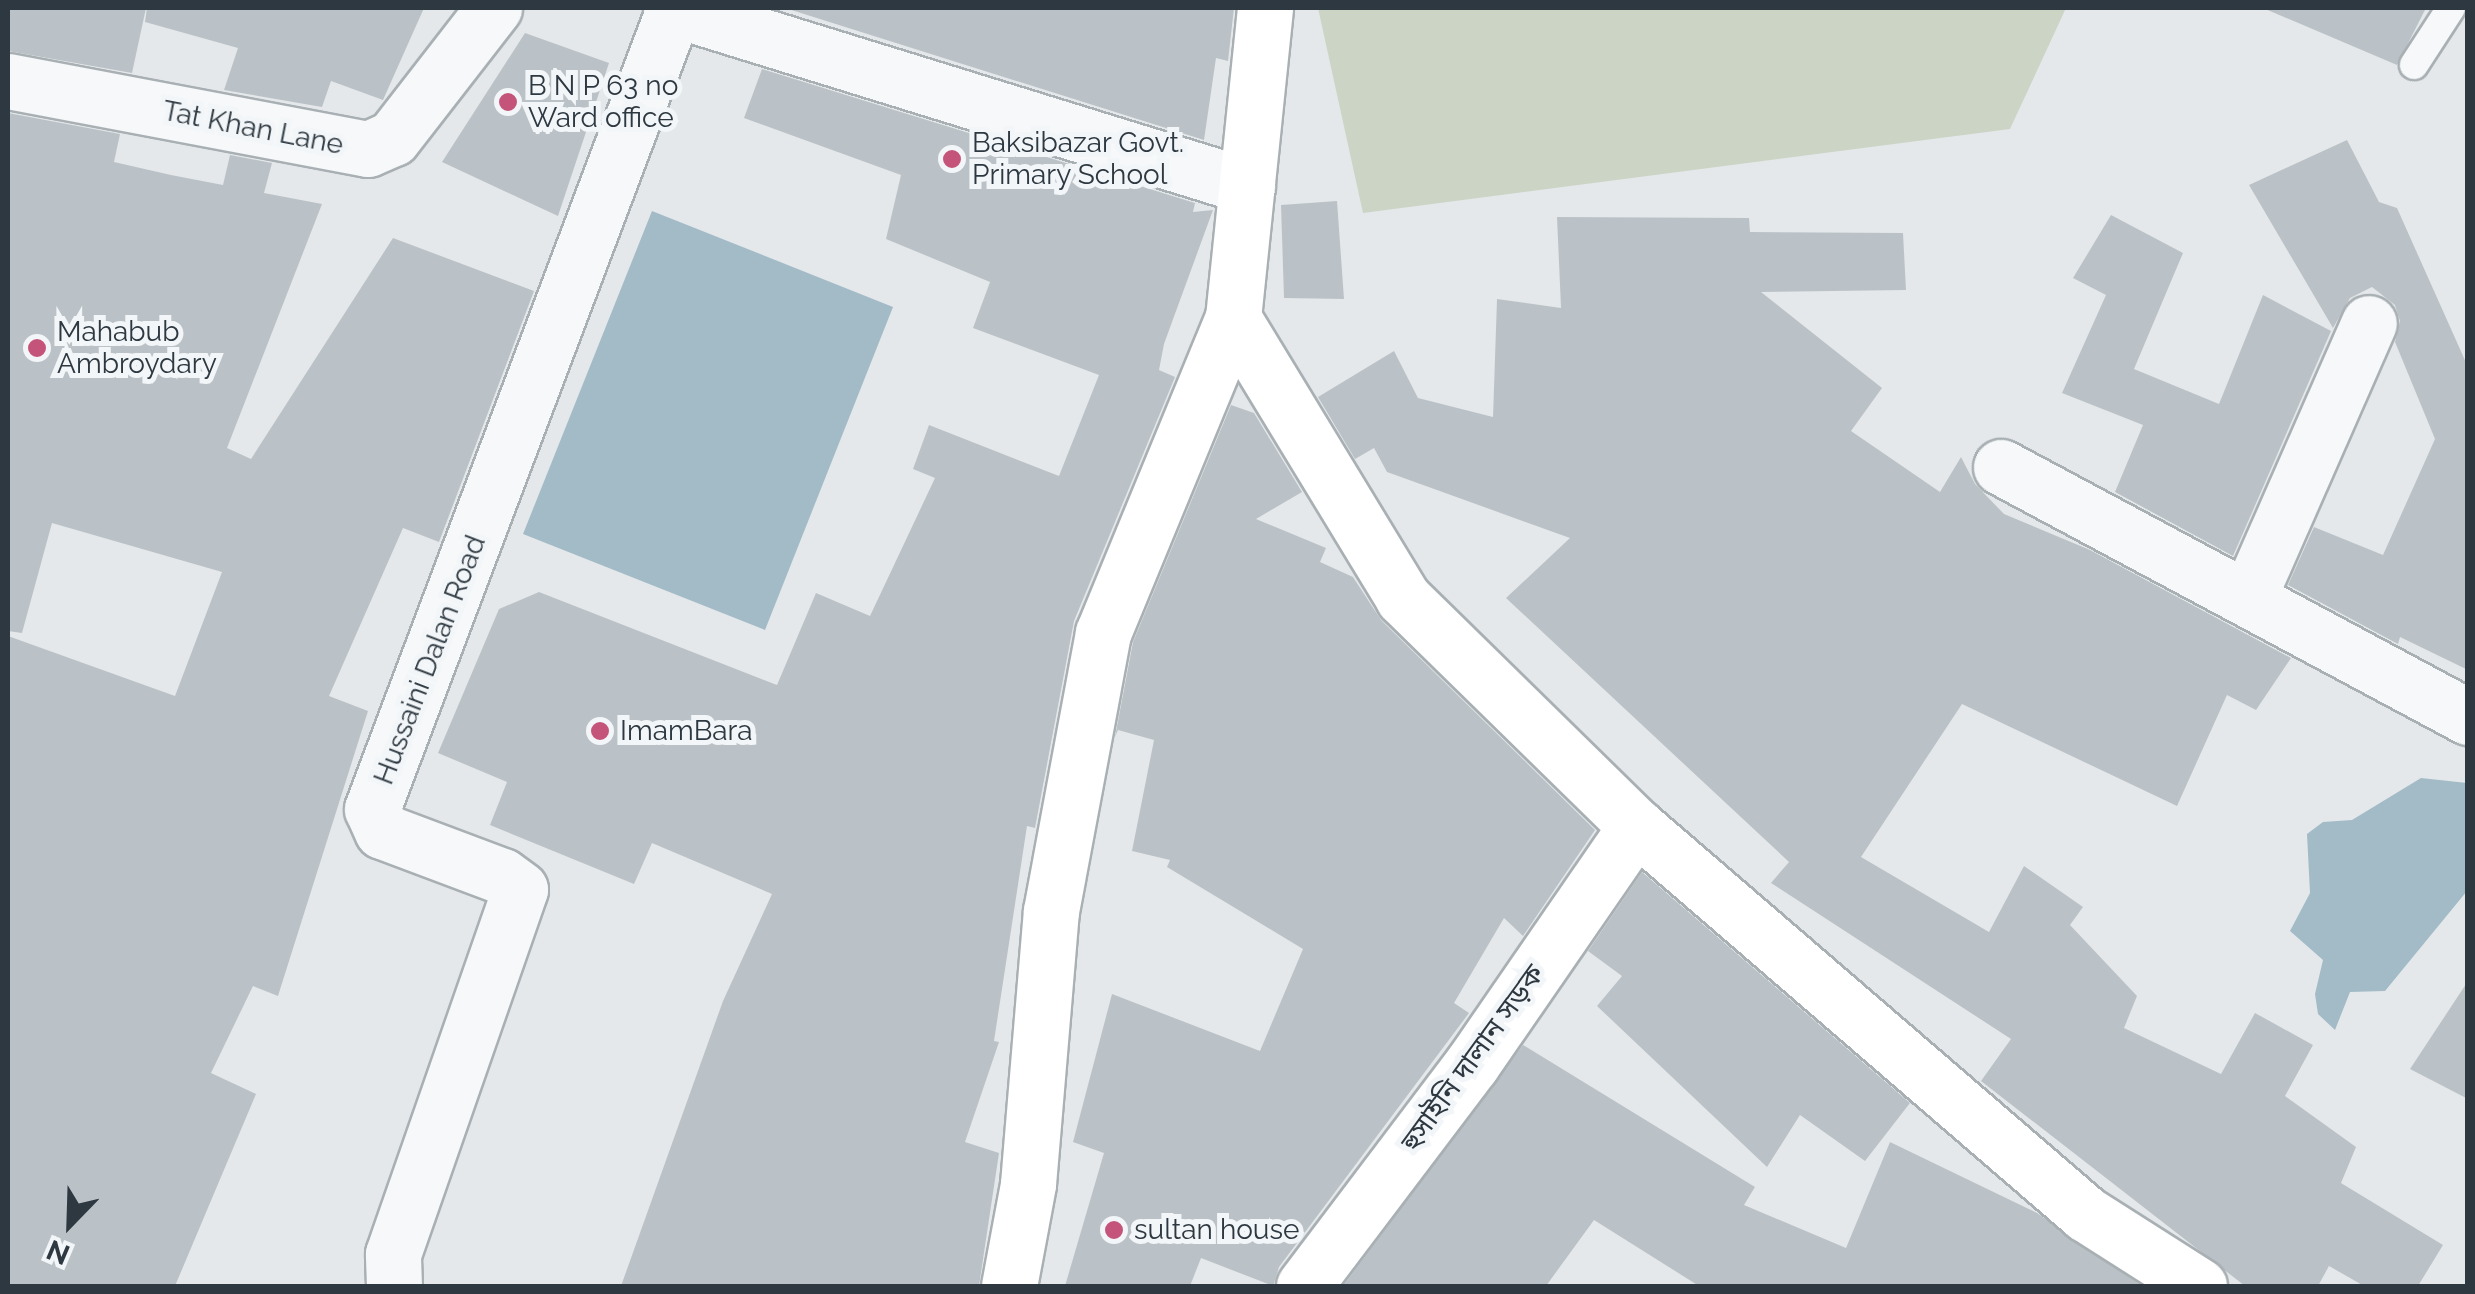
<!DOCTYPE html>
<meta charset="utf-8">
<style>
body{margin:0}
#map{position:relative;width:2475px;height:1294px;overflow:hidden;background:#e4e8ea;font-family:Raleway,"Noto Sans Bengali",sans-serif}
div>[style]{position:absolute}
.green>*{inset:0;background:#ccd4c5}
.water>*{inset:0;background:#a2bbc7}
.building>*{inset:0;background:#bbc2c7}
.roads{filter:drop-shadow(2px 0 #a9b0b4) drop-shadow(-2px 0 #a9b0b4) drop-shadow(0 2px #a9b0b4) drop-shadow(0 -2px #a9b0b4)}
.lane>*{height:28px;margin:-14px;padding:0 14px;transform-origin:14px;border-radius:14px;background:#f6f8f9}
.street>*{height:55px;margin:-27.5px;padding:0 27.5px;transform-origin:27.5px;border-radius:27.5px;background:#f6f8f9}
.secondary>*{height:55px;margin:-27.5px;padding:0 27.5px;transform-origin:27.5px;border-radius:27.5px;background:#fff}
.dots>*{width:28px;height:28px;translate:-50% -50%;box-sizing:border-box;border:5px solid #f3f6f8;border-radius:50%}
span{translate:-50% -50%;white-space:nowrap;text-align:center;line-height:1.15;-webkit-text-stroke:10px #f3f6f8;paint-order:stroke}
.poi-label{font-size:28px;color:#2d3841}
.left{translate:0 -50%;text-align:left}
.street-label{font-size:28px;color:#2d3841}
.frame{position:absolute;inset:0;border:10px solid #2d3841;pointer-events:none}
.north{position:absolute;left:20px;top:1174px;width:100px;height:100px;-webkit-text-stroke:8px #f3f6f8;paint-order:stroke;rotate:203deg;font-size:28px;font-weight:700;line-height:40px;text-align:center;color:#2d3841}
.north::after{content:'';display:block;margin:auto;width:35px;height:45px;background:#2d3841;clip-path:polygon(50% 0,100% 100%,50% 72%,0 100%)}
</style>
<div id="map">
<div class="green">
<div style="clip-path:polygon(1318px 8px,2066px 8px,2010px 129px,1363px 213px)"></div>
</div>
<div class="water">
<div style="clip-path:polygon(652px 211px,893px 307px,765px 630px,523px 534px)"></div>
<div style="clip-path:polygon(2421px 778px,2467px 783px,2467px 891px,2385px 991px,2350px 992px,2335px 1030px,2318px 1014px,2315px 994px,2323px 960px,2290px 931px,2310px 893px,2307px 834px,2323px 822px,2352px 820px)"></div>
</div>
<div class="building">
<div style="clip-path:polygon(8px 8px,146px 8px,132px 73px,8px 51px)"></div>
<div style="clip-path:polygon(147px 8px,424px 8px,383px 100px,331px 81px,322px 107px,224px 90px,238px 48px,145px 22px)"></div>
<div style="clip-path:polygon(785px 8px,1234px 8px,1228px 61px,1216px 58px,1204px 140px)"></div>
<div style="clip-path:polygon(2263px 8px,2426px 8px,2397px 65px)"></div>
<div style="clip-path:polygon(525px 33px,609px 63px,558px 216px,442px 162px)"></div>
<div style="clip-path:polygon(762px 69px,1195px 203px,1193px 212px,1213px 210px,1164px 344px,1159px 370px,1175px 377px,1074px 621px,1035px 828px,1027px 826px,994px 1041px,999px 1042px,965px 1142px,999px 1153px,979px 1286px,621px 1286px,723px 1001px,772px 894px,652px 843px,634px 884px,490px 825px,507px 782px,438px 753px,499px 609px,539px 592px,777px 685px,816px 593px,870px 616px,935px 478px,913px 469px,929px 425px,1059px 476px,1099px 375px,973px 328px,990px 282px,886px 239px,901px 175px,744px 118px)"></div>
<div style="clip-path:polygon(8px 113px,120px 134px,114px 162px,171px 175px,223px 185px,230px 155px,272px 163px,264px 193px,322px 204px,227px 448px,251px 459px,393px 238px,534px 291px,439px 542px,403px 528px,329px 696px,368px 711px,278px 996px,253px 986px,211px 1073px,256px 1094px,175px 1286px,8px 1286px,8px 636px,175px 696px,222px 572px,52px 523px,22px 633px,8px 631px)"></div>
<div style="clip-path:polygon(2347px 140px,2379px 202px,2397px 208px,2468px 367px,2468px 670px,2400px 637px,2398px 644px,2288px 585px,2314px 527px,2383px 555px,2435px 439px,2395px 342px,2400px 321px,2395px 305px,2372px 287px,2350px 298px,2333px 328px,2249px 185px)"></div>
<div style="clip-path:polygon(1337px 201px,1344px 299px,1284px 298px,1281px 205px)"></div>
<div style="clip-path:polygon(2111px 215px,2183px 253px,2134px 369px,2219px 404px,2263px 295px,2331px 331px,2233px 556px,2115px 492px,2143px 425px,2062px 393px,2106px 295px,2073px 278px)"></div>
<div style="clip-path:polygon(1557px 217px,1749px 218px,1750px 232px,1903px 233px,1906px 290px,1761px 292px,1882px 388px,1851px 431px,1940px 492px,1961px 457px,1975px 484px,2004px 514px,2090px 550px,2291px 658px,2256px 710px,2227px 695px,2177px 806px,1962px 704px,1861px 857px,1989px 932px,2024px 866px,2083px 907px,2070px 925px,2137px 996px,2124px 1028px,2221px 1074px,2255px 1013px,2313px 1045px,2285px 1096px,2356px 1147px,2341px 1183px,2443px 1245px,2418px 1286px,2364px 1286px,2329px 1266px,2318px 1286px,2245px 1286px,1981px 1081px,2011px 1039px,1771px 883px,1789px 862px,1506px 598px,1570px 538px,1387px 472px,1374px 448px,1355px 459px,1318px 397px,1394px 351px,1418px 398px,1493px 417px,1497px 299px,1561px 308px)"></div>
<div style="clip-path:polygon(1231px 405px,1254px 413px,1302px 492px,1256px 519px,1326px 548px,1320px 562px,1353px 577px,1381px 620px,1595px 830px,1523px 936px,1504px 918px,1454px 1003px,1469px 1013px,1279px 1267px,1273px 1286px,1201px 1258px,1190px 1286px,1065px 1286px,1104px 1153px,1073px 1142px,1112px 994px,1260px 1051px,1303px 949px,1167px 867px,1170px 860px,1132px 851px,1154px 740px,1118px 730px,1115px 737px,1133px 642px)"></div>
<div style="clip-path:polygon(1642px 872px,1910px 1103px,1865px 1161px,1800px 1115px,1767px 1167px,1597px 1006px,1622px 976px,1588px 951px)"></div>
<div style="clip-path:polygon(2468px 981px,2468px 1099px,2410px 1069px)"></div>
<div style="clip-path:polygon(1523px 1045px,1755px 1187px,1744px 1205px,1846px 1248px,1890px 1142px,2037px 1213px,2142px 1286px,1699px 1286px,1594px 1220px,1546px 1286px,1343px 1286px)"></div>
</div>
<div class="roads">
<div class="lane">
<div style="left:2414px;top:65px;width:68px;rotate:-57deg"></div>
</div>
<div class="street">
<div style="left:671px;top:8px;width:603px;rotate:17.17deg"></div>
<div style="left:8px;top:81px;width:366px;rotate:10.7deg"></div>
<div style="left:368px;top:149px;width:27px;rotate:-24deg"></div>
<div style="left:393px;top:138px;width:165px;rotate:-52.2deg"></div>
<div style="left:2001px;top:467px;width:530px;rotate:28.16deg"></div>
<div style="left:2249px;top:596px;width:298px;rotate:-66.3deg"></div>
<div style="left:394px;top:1286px;width:32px;rotate:-92deg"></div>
<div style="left:393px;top:1254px;width:386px;rotate:-70.8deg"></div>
<div style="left:520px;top:889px;width:22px;rotate:-144deg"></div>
<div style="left:502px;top:876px;width:128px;rotate:-159.4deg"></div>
<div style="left:382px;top:831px;width:24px;rotate:-114deg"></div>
<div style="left:372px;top:809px;width:855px;rotate:-69.32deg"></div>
</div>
<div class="secondary">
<div style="left:1233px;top:318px;width:328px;rotate:58.7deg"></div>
<div style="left:1403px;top:598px;width:326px;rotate:44.4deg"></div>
<div style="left:1636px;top:826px;width:594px;rotate:40.77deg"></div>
<div style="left:2086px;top:1214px;width:134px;rotate:32.5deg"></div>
<div style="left:1009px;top:1286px;width:104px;rotate:-79.4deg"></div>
<div style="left:1028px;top:1184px;width:274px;rotate:-85.2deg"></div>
<div style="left:1051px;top:911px;width:283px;rotate:-79.4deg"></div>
<div style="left:1103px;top:633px;width:341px;rotate:-67.6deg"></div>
<div style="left:1233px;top:318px;width:312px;rotate:-84.1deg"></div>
<div style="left:1304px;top:1286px;width:278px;rotate:-52.9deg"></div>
<div style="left:1472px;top:1064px;width:289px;rotate:-55.4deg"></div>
</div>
</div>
<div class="dots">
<div style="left:508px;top:102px;background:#c45479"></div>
<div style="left:952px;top:159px;background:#c45479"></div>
<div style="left:37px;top:348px;background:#c45479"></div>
<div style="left:600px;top:731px;background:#c45479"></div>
<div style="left:1114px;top:1230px;background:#c45479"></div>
</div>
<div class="poi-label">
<span class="left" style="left:528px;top:102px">B N P 63 no<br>Ward office</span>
<span class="left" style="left:972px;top:159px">Baksibazar Govt.<br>Primary School</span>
<span class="left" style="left:57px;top:348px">Mahabub<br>Ambroydary</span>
<span class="left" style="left:620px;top:731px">ImamBara</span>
<span class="left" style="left:1134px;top:1230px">sultan house</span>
</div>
<div class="street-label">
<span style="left:253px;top:128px;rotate:11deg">Tat Khan Lane</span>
<span style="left:430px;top:660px;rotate:-69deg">Hussaini Dalan Road</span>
<span style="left:1473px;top:1058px;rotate:-54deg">হুসাইনি দালান সড়ক</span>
</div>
<div class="frame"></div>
<div class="north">N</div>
</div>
